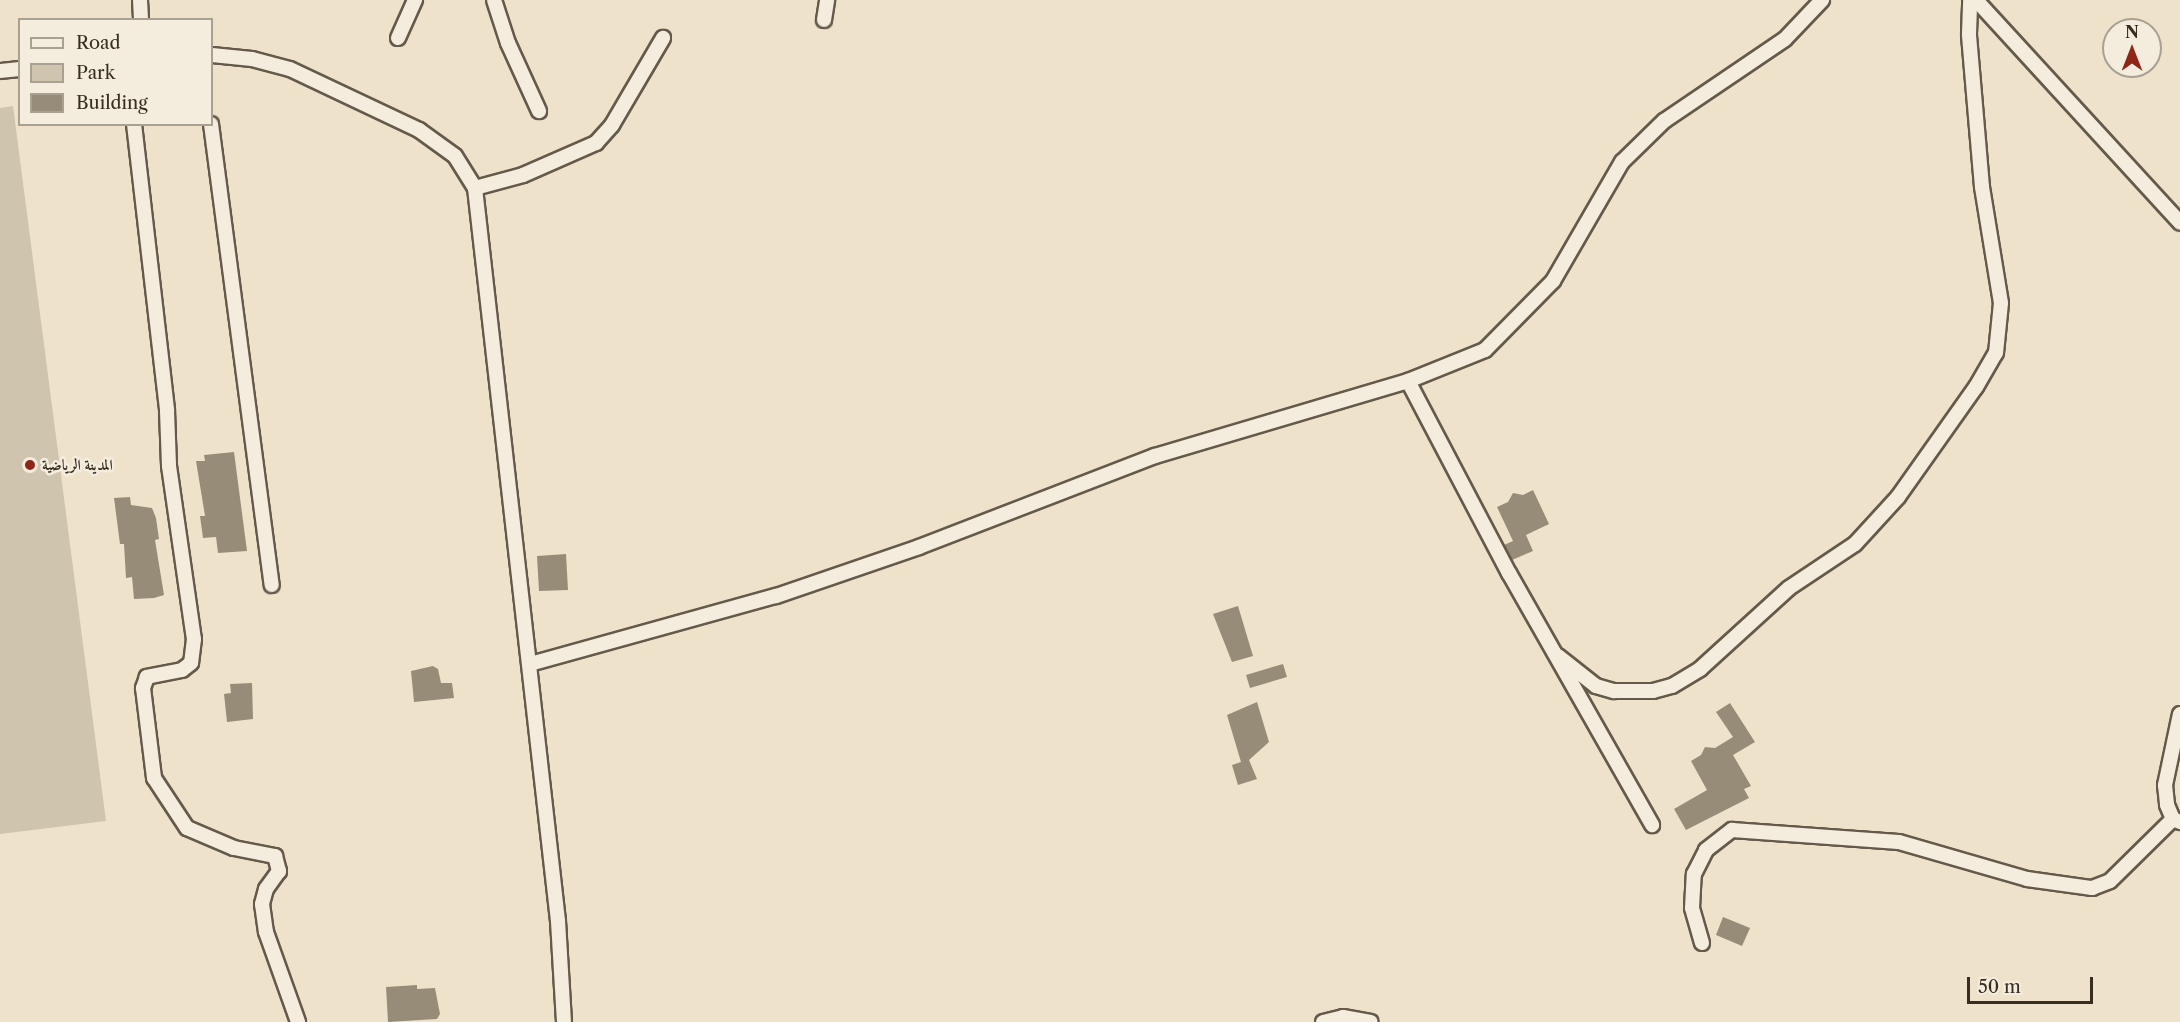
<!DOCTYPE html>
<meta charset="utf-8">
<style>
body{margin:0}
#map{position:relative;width:2180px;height:1022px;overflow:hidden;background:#eee3ca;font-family:"Libre Caslon Text",Amiri,serif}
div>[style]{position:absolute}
.green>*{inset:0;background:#cfc4ad}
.building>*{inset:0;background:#968c78}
.roads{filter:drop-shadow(2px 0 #655a4a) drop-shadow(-2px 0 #655a4a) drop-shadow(0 2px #655a4a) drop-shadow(0 -2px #655a4a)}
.street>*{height:14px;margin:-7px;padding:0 7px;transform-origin:7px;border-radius:7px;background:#f4eddd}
.dots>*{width:16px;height:16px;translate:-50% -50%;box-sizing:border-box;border:3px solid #f4eddd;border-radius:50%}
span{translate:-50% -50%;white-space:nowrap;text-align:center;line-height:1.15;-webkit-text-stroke:5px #f4eddd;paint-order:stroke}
.poi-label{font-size:15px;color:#372d20;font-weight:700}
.left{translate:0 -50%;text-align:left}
.legend{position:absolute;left:18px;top:18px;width:195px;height:108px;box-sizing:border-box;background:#f4eddd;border:2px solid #a8a091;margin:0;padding:8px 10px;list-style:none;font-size:18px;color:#372d20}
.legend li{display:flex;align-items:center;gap:12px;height:30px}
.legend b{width:30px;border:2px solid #a8a091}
.north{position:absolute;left:2102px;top:18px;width:60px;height:60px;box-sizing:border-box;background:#f4eddd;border:2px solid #a8a091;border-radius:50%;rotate:0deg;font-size:16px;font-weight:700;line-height:24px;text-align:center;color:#372d20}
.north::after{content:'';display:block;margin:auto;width:21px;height:27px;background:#8f2418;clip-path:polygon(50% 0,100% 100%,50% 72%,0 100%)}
.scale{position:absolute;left:1967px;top:977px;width:126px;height:27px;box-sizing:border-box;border:3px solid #372d20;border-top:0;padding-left:8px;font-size:18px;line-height:21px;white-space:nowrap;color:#372d20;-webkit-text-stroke:4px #f4eddd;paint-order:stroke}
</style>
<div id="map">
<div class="green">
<div style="clip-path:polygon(13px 106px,106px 821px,0 834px,0 108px)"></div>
</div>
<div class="building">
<div style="clip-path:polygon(234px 452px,247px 551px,218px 553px,216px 537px,203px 538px,200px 516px,205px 516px,196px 461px,205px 461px,204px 455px)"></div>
<div style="clip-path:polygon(1533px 490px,1549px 524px,1526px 535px,1533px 551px,1512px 560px,1504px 545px,1513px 541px,1497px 507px,1508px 502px,1513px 493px,1523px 495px)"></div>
<div style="clip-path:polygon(130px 497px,131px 505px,152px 508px,156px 518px,159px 539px,155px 540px,164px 595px,154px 598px,134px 599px,132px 577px,126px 578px,124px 544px,120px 544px,114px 498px)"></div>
<div style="clip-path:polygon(566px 554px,568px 590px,539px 591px,537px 556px)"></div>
<div style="clip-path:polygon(1238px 606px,1253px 656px,1232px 662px,1213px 614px)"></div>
<div style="clip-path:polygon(1283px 664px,1287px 677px,1250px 688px,1246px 675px)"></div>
<div style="clip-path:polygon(433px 666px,438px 669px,441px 683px,452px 683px,454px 698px,414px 702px,411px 671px)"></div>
<div style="clip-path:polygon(252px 683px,253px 719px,227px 722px,224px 694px,231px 693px,230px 684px)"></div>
<div style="clip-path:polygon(1257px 702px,1269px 742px,1249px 760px,1257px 779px,1238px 785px,1232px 765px,1241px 762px,1227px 715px)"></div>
<div style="clip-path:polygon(1730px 703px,1755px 742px,1733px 755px,1751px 786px,1744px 789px,1749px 798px,1686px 830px,1674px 809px,1707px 790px,1691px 761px,1701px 755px,1705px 747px,1715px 748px,1733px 737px,1716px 712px)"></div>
<div style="clip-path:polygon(1723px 917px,1750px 928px,1742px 946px,1716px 935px)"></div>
<div style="clip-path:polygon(417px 985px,417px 989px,435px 988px,440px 1014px,437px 1019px,388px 1022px,386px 987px)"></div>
</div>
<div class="roads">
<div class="street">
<div style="left:140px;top:0;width:20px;rotate:87deg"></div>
<div style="left:494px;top:0;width:45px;rotate:72deg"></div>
<div style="left:508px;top:43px;width:75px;rotate:65.5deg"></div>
<div style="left:1976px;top:0;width:302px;rotate:47.5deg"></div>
<div style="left:824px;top:20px;width:20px;rotate:-81deg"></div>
<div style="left:398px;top:38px;width:42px;rotate:-65.9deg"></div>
<div style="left:212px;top:55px;width:40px;rotate:5.7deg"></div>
<div style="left:252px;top:59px;width:39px;rotate:15deg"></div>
<div style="left:290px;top:69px;width:143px;rotate:25.3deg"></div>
<div style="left:419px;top:130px;width:44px;rotate:35.8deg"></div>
<div style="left:455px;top:156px;width:38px;rotate:58deg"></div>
<div style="left:475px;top:188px;width:738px;rotate:83.54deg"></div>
<div style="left:558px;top:921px;width:101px;rotate:86.6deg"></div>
<div style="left:0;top:71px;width:20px;rotate:-6deg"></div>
<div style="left:134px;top:124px;width:289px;rotate:83.4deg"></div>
<div style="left:167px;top:411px;width:55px;rotate:87.9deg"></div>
<div style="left:169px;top:466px;width:175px;rotate:81.8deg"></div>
<div style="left:194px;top:639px;width:24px;rotate:97deg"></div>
<div style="left:191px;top:663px;width:11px;rotate:142deg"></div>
<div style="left:182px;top:670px;width:36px;rotate:169deg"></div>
<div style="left:147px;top:677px;width:12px;rotate:110deg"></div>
<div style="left:143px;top:688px;width:91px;rotate:83deg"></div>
<div style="left:154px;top:778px;width:60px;rotate:56.6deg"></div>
<div style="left:187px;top:828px;width:51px;rotate:23.1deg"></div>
<div style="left:234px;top:848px;width:42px;rotate:11deg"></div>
<div style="left:275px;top:856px;width:16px;rotate:75deg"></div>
<div style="left:279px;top:871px;width:22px;rotate:126deg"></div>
<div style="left:266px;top:889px;width:16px;rotate:105deg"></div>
<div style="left:262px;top:904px;width:28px;rotate:82deg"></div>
<div style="left:266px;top:932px;width:96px;rotate:70.4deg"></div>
<div style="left:211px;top:124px;width:465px;rotate:82.5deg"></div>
<div style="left:475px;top:188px;width:50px;rotate:-15.2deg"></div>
<div style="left:523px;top:175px;width:80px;rotate:-23.7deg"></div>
<div style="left:596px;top:143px;width:24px;rotate:-48deg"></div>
<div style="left:612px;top:125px;width:101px;rotate:-59.6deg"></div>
<div style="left:1408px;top:381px;width:217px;rotate:62.3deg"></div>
<div style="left:1509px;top:573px;width:290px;rotate:60.4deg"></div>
<div style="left:1558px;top:656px;width:48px;rotate:38.3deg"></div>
<div style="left:1596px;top:686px;width:19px;rotate:16deg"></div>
<div style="left:1614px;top:691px;width:39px"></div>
<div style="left:1653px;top:691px;width:20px;rotate:-15deg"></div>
<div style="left:1672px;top:686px;width:33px;rotate:-31deg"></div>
<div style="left:1700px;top:669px;width:120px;rotate:-42.3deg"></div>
<div style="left:1789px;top:588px;width:79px;rotate:-33.7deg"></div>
<div style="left:1855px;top:544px;width:64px;rotate:-47.5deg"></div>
<div style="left:1898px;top:497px;width:135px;rotate:-54.7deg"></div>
<div style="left:1976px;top:387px;width:39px;rotate:-60deg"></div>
<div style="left:1996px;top:353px;width:50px;rotate:-84.3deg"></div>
<div style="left:2001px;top:303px;width:118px;rotate:-99.3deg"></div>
<div style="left:1982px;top:187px;width:154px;rotate:-94.9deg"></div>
<div style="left:1969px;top:34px;width:34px;rotate:-88deg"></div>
<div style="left:530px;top:664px;width:255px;rotate:-15.5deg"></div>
<div style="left:776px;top:596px;width:151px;rotate:-18.9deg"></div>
<div style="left:919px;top:547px;width:253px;rotate:-21.1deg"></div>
<div style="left:1155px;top:456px;width:264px;rotate:-16.5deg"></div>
<div style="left:1408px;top:381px;width:83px;rotate:-21.9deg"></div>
<div style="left:1485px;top:350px;width:97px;rotate:-45.4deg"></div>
<div style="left:1553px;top:281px;width:138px;rotate:-59.9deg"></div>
<div style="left:1622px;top:162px;width:59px;rotate:-44.3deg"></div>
<div style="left:1664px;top:121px;width:146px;rotate:-34.1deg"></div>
<div style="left:1785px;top:39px;width:54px;rotate:-46.5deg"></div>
<div style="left:2180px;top:714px;width:73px;rotate:101.9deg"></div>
<div style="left:2165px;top:785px;width:20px;rotate:84deg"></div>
<div style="left:2167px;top:805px;width:15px;rotate:67deg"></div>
<div style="left:2173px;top:819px;width:8px;rotate:23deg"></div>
<div style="left:1702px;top:943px;width:36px;rotate:-106deg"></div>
<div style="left:1692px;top:908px;width:34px;rotate:-87deg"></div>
<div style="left:1694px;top:874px;width:27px;rotate:-63deg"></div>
<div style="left:1706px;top:850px;width:33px;rotate:-38deg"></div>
<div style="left:1732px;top:830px;width:167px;rotate:4.1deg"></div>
<div style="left:1899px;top:842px;width:133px;rotate:16.1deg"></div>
<div style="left:2027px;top:879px;width:66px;rotate:7.9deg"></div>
<div style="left:2092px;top:888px;width:19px;rotate:-21deg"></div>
<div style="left:2110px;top:881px;width:88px;rotate:-44.5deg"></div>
<div style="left:1323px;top:1022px;width:21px;rotate:-14deg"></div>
<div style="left:1343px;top:1017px;width:28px;rotate:10deg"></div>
</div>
</div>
<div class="dots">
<div style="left:30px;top:465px;background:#8f2418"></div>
</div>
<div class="poi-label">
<span class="left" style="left:42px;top:465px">المدينة الرياضية</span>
</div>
<ul class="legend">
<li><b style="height:8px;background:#f4eddd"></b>Road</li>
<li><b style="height:16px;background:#cfc4ad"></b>Park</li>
<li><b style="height:16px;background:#968c78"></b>Building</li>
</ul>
<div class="north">N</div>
<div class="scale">50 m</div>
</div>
